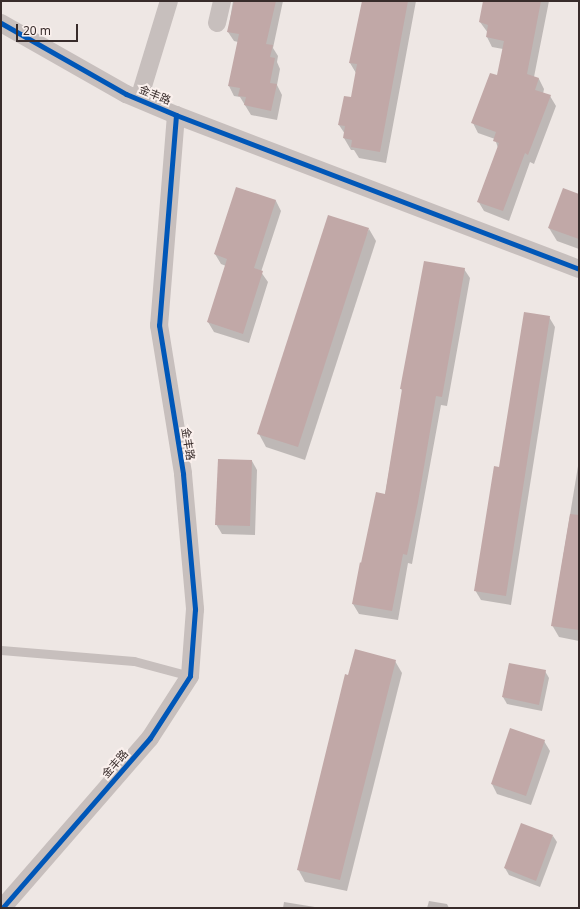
<!DOCTYPE html>
<meta charset="utf-8">
<style>
body{margin:0}
#map{position:relative;width:580px;height:909px;overflow:hidden;background:#eee7e4;font-family:"Noto Sans","Noto Sans SC",sans-serif}
div>[style]{position:absolute}
.shadow>*{inset:0;background:#0003}
.building>*{inset:0;background:#c1a8a7}
.lane>*{height:9px;margin:-4.5px;padding:0 4.5px;transform-origin:4.5px;border-radius:4.5px;background:#c7bfbd}
.street>*{height:18px;margin:-9px;padding:0 9px;transform-origin:9px;border-radius:9px;background:#c7bfbd}
.cycleway>*{height:5px;margin:-2.5px;padding:0 2.5px;transform-origin:2.5px;border-radius:2.5px;background:#0057b8}
span{translate:-50% -50%;white-space:nowrap;text-align:center;line-height:1.15;-webkit-text-stroke:4px #faf0ed;paint-order:stroke}
.street-label{font-size:11px;color:#382c2b}
.frame{position:absolute;inset:0;border:2px solid #382c2b;pointer-events:none}
.scale{position:absolute;left:16px;top:24px;width:62px;height:18px;box-sizing:border-box;border:2px solid #382c2b;border-top:0;padding-left:5px;font-size:12px;line-height:14px;white-space:nowrap;color:#382c2b;-webkit-text-stroke:3px #faf0ed;paint-order:stroke}
</style>
<div id="map">
<div class="shadow">
<div style="clip-path:polygon(233px 1px,283px 1px,273px 48px,278px 56px,277px 62px,280px 69px,277px 85px,282px 95px,277px 120px,251px 115px,240px 97px,234px 96px,229px 86px,238px 42px,234px 41px,228px 32px)"></div>
<div style="clip-path:polygon(363px 1px,416px 1px,386px 163px,359px 158px,354px 150px,351px 150px,344px 138px,345px 134px,339px 125px,352px 98px,356px 73px,350px 63px)"></div>
<div style="clip-path:polygon(484px 1px,549px 1px,534px 77px,539px 79px,544px 89px,543px 94px,550px 96px,556px 106px,534px 164px,530px 162px,509px 221px,484px 211px,478px 201px,498px 148px,495px 139px,478px 133px,473px 123px,498px 77px,503px 49px,492px 47px,487px 37px,488px 33px,480px 22px)"></div>
<div style="clip-path:polygon(237px 188px,276px 201px,281px 211px,261px 272px,268px 282px,249px 343px,214px 332px,208px 322px,226px 266px,221px 264px,215px 254px)"></div>
<div style="clip-path:polygon(579px 195px,579px 249px,557px 241px,549px 228px)"></div>
<div style="clip-path:polygon(369px 229px,376px 241px,305px 460px,266px 447px,259px 434px)"></div>
<div style="clip-path:polygon(464px 269px,470px 278px,447px 406px,441px 405px,412px 564px,408px 563px,398px 620px,359px 614px,353px 604px,362px 564px,385px 495px,403px 392px,401px 389px)"></div>
<div style="clip-path:polygon(549px 317px,555px 327px,511px 605px,481px 600px,475px 590px,500px 468px)"></div>
<div style="clip-path:polygon(579px 460px,579px 641px,559px 637px,552px 625px)"></div>
<div style="clip-path:polygon(252px 461px,257px 470px,255px 535px,222px 534px,216px 524px)"></div>
<div style="clip-path:polygon(395px 661px,402px 673px,347px 891px,305px 882px,298px 869px,349px 676px)"></div>
<div style="clip-path:polygon(509px 665px,545px 671px,549px 678px,542px 711px,507px 704px,503px 697px)"></div>
<div style="clip-path:polygon(544px 741px,550px 751px,531px 805px,497px 794px,492px 784px)"></div>
<div style="clip-path:polygon(553px 836px,557px 842px,540px 887px,509px 875px,505px 868px)"></div>
<div style="clip-path:polygon(429px 901px,447px 904px,449px 908px,427px 908px)"></div>
<div style="clip-path:polygon(284px 902px,321px 908px,283px 908px)"></div>
</div>
<div class="building">
<div style="clip-path:polygon(234px 1px,276px 1px,266px 44px,273px 45px,270px 57px,275px 58px,270px 83px,277px 84px,271px 111px,244px 105px,246px 97px,238px 96px,240px 88px,228px 86px,239px 34px,227px 32px)"></div>
<div style="clip-path:polygon(362px 1px,408px 1px,380px 152px,351px 147px,352px 140px,343px 138px,345px 126px,338px 125px,344px 96px,351px 97px,357px 64px,349px 63px)"></div>
<div style="clip-path:polygon(483px 1px,541px 1px,527px 74px,539px 78px,535px 90px,551px 95px,528px 155px,525px 153px,503px 211px,477px 202px,499px 143px,493px 141px,496px 132px,471px 123px,490px 73px,497px 75px,504px 41px,486px 37px,488px 25px,479px 22px)"></div>
<div style="clip-path:polygon(236px 187px,276px 200px,254px 268px,263px 271px,243px 334px,207px 322px,227px 259px,214px 254px)"></div>
<div style="clip-path:polygon(563px 188px,579px 194px,579px 239px,548px 228px)"></div>
<div style="clip-path:polygon(328px 215px,369px 228px,298px 447px,257px 434px)"></div>
<div style="clip-path:polygon(424px 261px,465px 268px,442px 397px,436px 396px,418px 502px,407px 555px,403px 554px,392px 611px,352px 604px,360px 562px,361px 563px,376px 492px,385px 494px,402px 389px,400px 389px)"></div>
<div style="clip-path:polygon(524px 312px,550px 316px,506px 596px,474px 591px,494px 466px,499px 467px)"></div>
<div style="clip-path:polygon(218px 459px,252px 460px,250px 526px,215px 525px)"></div>
<div style="clip-path:polygon(570px 514px,579px 515px,579px 630px,551px 626px)"></div>
<div style="clip-path:polygon(355px 649px,396px 660px,340px 880px,297px 870px,345px 674px,348px 675px)"></div>
<div style="clip-path:polygon(509px 663px,546px 670px,539px 705px,502px 697px)"></div>
<div style="clip-path:polygon(510px 728px,545px 740px,526px 796px,491px 784px)"></div>
<div style="clip-path:polygon(521px 823px,553px 835px,536px 881px,504px 868px)"></div>
</div>
<div class="lane">
<div style="left:1px;top:650px;width:133px;rotate:4.7deg"></div>
<div style="left:134px;top:661px;width:58px;rotate:15deg"></div>
</div>
<div class="street">
<div style="left:1px;top:23px;width:144px;rotate:29.6deg"></div>
<div style="left:126px;top:94px;width:54px;rotate:22.8deg"></div>
<div style="left:176px;top:115px;width:211px;rotate:94.6deg"></div>
<div style="left:159px;top:325px;width:151px;rotate:80.8deg"></div>
<div style="left:183px;top:474px;width:136px;rotate:84.9deg"></div>
<div style="left:195px;top:609px;width:67px;rotate:94.3deg"></div>
<div style="left:190px;top:676px;width:74px;rotate:122.8deg"></div>
<div style="left:150px;top:738px;width:225px;rotate:131deg"></div>
<div style="left:217px;top:23px;width:23px;rotate:-77deg"></div>
<div style="left:139px;top:99px;width:102px;rotate:-73deg"></div>
<div style="left:176px;top:115px;width:431px;rotate:20.9deg"></div>
</div>
<div class="cycleway">
<div style="left:1px;top:23px;width:144px;rotate:29.6deg"></div>
<div style="left:126px;top:94px;width:54px;rotate:22.8deg"></div>
<div style="left:176px;top:115px;width:211px;rotate:94.6deg"></div>
<div style="left:159px;top:325px;width:151px;rotate:80.8deg"></div>
<div style="left:183px;top:474px;width:136px;rotate:84.9deg"></div>
<div style="left:195px;top:609px;width:67px;rotate:94.3deg"></div>
<div style="left:190px;top:676px;width:74px;rotate:122.8deg"></div>
<div style="left:150px;top:738px;width:225px;rotate:131deg"></div>
<div style="left:176px;top:115px;width:431px;rotate:20.9deg"></div>
</div>
<div class="street-label">
<span style="left:155px;top:95px;rotate:22deg">金丰路</span>
<span style="left:188px;top:444px;rotate:81deg">金丰路</span>
<span style="left:115px;top:764px;rotate:-49deg">金丰路</span>
</div>
<div class="frame"></div>
<div class="scale">20 m</div>
</div>
